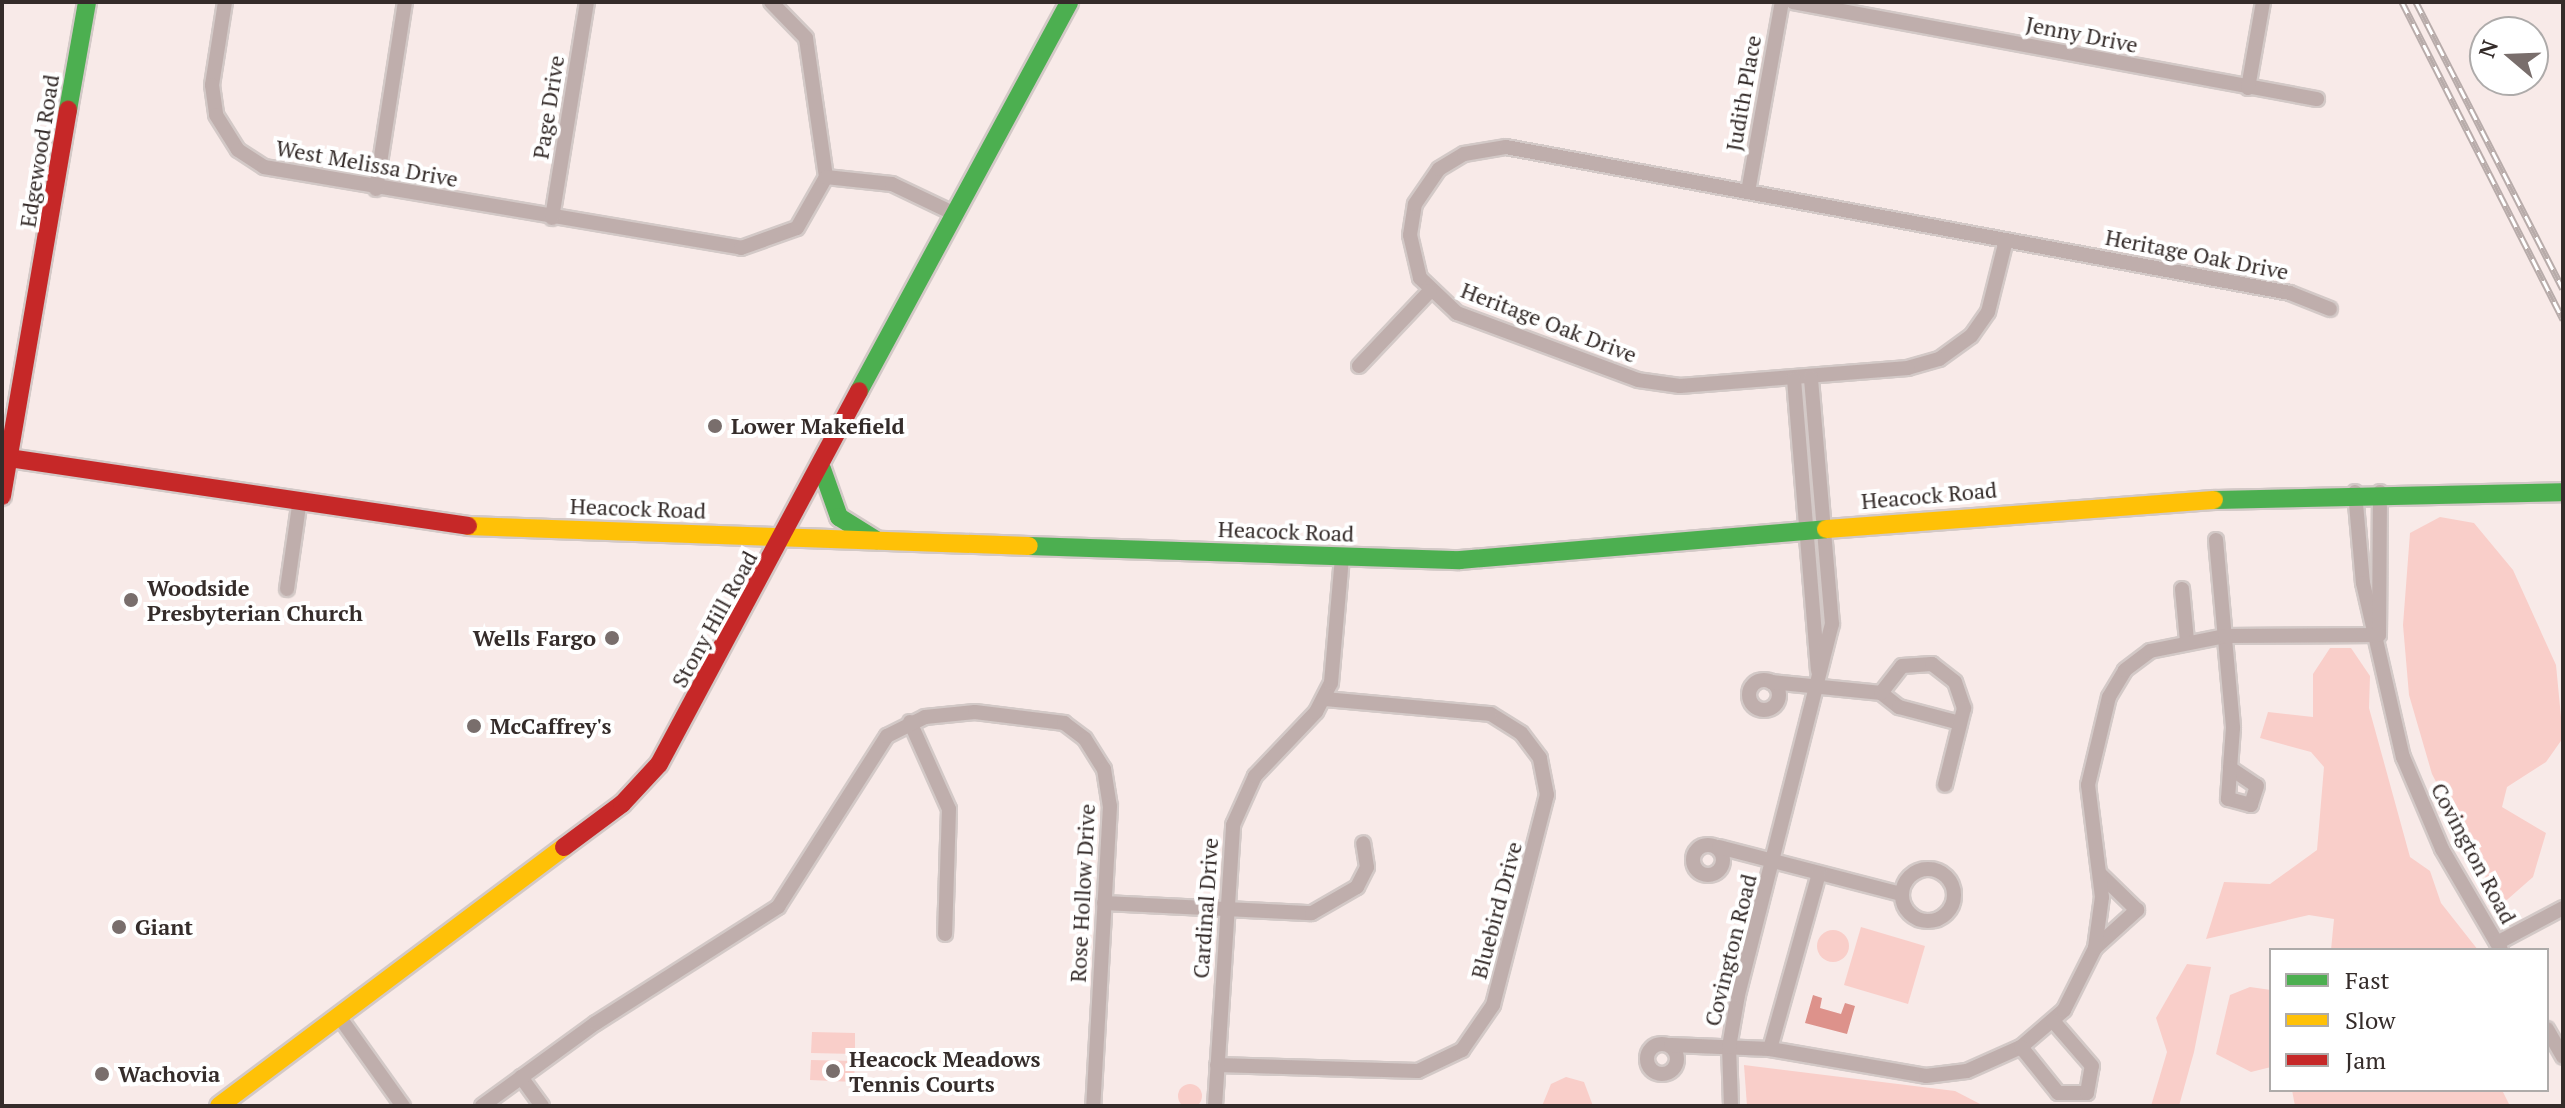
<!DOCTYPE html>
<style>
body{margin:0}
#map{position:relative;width:2565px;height:1108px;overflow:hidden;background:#f8eae8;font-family:"PT Serif",serif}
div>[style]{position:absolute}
.green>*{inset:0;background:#f9cec9}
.round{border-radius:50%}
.water>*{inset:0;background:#dd928b}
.roads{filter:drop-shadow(2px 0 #d3c9c7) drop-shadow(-2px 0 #d3c9c7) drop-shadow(0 2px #d3c9c7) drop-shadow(0 -2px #d3c9c7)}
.street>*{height:14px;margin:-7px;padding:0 7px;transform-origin:7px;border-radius:7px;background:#bfaeac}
.street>.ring{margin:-7px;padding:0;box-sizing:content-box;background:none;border:14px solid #bfaeac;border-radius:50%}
.fast>*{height:18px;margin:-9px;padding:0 9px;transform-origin:9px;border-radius:9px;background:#4caf50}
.slow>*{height:18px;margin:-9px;padding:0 9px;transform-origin:9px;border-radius:9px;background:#ffc107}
.jam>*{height:18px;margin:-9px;padding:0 9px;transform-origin:9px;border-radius:9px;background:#c62828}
.rail>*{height:7px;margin-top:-3.5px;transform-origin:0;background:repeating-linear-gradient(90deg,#fff 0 12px,#b8acaa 0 24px);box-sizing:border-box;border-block:2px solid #b8acaa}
.dots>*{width:22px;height:22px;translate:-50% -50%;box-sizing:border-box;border:4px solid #fff;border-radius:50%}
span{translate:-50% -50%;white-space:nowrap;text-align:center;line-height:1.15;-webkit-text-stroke:8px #fff;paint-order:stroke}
.street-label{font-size:22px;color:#352c2a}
.poi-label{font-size:22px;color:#352c2a;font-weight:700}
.left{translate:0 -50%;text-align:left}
.right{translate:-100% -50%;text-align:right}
.frame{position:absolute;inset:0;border:4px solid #352c2a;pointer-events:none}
.legend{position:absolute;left:2269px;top:948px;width:280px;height:144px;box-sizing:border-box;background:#fff;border:2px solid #aeabaa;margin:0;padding:10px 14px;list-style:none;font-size:24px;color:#352c2a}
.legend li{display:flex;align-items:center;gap:16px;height:40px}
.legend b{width:40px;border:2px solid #aeabaa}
.north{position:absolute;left:2469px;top:16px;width:80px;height:80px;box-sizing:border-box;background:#fff;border:2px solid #aeabaa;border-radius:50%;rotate:289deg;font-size:22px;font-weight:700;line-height:32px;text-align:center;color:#352c2a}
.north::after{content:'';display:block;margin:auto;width:28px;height:36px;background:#796e6c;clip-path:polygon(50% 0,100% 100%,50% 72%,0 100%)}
</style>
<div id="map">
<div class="green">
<div style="clip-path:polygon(2440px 517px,2474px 523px,2513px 570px,2556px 665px,2563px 738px,2546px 762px,2507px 787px,2502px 807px,2546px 833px,2533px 877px,2500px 906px,2432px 774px,2409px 695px,2403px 625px,2410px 533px)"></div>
<div style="clip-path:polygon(2330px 648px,2351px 648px,2370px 676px,2369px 708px,2410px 857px,2430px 871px,2441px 903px,2478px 950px,2331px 950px,2334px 919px,2309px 915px,2206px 939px,2224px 882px,2270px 884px,2317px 850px,2324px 767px,2311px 752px,2260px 738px,2268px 712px,2313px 717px,2313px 674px)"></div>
<div style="clip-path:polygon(1861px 927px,1925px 946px,1908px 1004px,1844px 985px)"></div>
<div class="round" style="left:1817px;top:930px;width:32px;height:32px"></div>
<div style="clip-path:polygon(2187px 964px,2211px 967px,2194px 1052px,2179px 1106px,2151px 1106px,2167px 1052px,2156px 1018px)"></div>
<div style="clip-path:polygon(2250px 987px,2271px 990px,2271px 1067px,2251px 1072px,2216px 1054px,2230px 995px)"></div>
<div style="clip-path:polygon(812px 1032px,855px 1033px,855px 1054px,811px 1053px)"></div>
<div style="clip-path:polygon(811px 1060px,855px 1061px,854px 1082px,810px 1080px)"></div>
<div style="clip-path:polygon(1744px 1065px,1955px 1091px,1984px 1106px,1747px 1106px)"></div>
<div style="clip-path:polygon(1566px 1077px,1584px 1082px,1593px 1106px,1542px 1106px,1551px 1084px)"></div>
<div class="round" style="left:1178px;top:1084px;width:24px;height:24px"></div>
<div style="clip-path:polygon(2292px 1090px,2502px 1090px,2510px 1106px,2295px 1106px)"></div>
</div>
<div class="water">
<div style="clip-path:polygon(1813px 995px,1822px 998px,1820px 1008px,1841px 1014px,1845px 1003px,1855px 1006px,1847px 1034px,1805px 1023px)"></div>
</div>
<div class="roads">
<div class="street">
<div style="left:225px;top:2px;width:84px;rotate:98.9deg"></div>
<div style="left:212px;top:85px;width:30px;rotate:82deg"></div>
<div style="left:216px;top:115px;width:41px;rotate:57.8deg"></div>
<div style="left:238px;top:150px;width:31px;rotate:33deg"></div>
<div style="left:264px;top:167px;width:484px;rotate:9.6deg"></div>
<div style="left:741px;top:248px;width:59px;rotate:-19.7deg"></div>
<div style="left:797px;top:228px;width:59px;rotate:-60.4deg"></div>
<div style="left:826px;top:177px;width:140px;rotate:-98.2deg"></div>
<div style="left:806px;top:38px;width:50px;rotate:-134.2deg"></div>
<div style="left:1793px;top:2px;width:533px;rotate:10.49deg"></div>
<div style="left:2248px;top:88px;width:87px;rotate:-80.1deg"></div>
<div style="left:826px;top:177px;width:66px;rotate:6.1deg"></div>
<div style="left:892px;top:184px;width:70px;rotate:25.5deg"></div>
<div style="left:376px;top:189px;width:189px;rotate:-81.2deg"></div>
<div style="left:1748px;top:192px;width:193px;rotate:-79.9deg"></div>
<div style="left:552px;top:218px;width:219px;rotate:-80.8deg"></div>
<div style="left:2006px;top:240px;width:74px;rotate:104deg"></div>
<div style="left:1988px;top:312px;width:29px;rotate:125deg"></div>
<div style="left:1971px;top:336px;width:39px;rotate:144deg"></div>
<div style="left:1939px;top:359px;width:32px;rotate:164deg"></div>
<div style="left:1908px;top:368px;width:229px;rotate:175.5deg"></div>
<div style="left:1680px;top:386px;width:42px;rotate:-171.9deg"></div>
<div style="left:1638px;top:380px;width:193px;rotate:-159.7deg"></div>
<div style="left:1457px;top:313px;width:51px;rotate:-136.6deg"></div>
<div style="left:1420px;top:278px;width:44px;rotate:-103.1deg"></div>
<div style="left:1410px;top:235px;width:31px;rotate:-81deg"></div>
<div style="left:1415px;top:204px;width:42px;rotate:-55.6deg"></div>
<div style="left:1439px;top:169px;width:29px;rotate:-31deg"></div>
<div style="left:1464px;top:154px;width:43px;rotate:-9.5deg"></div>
<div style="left:1506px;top:147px;width:797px;rotate:10.55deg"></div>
<div style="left:2290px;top:293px;width:43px;rotate:21.8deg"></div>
<div style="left:1359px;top:366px;width:103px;rotate:-46.6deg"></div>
<div style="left:1794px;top:379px;width:292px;rotate:85.3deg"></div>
<div style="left:2355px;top:492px;width:91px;rotate:85deg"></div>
<div style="left:2363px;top:583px;width:179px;rotate:77.1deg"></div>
<div style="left:2403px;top:757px;width:100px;rotate:67deg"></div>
<div style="left:2442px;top:849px;width:117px;rotate:59.7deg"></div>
<div style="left:2216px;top:540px;width:189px;rotate:84.8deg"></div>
<div style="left:2233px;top:728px;width:40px;rotate:94.3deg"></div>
<div style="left:287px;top:589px;width:84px;rotate:-81.8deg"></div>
<div style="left:2182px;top:589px;width:52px;rotate:84.5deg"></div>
<div style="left:2379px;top:635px;width:143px;rotate:-89.6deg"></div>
<div class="ring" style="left:1749px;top:680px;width:16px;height:16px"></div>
<div style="left:1771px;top:682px;width:111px;rotate:5.7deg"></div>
<div style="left:1881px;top:693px;width:23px;rotate:38deg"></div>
<div style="left:1899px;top:707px;width:63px;rotate:14.7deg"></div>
<div style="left:1881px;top:693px;width:34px;rotate:-52deg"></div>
<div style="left:1902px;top:666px;width:30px;rotate:-4deg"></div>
<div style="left:1932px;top:664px;width:29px;rotate:38deg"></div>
<div style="left:1955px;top:682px;width:28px;rotate:71deg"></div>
<div style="left:1964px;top:708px;width:79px;rotate:103.9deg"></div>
<div style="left:910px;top:722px;width:95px;rotate:65.9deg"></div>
<div style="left:949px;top:809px;width:125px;rotate:91.8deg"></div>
<div style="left:2230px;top:768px;width:32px;rotate:34deg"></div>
<div style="left:2257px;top:786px;width:20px;rotate:108deg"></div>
<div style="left:2251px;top:805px;width:24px;rotate:-165deg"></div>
<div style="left:2228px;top:799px;width:31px;rotate:-86deg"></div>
<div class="ring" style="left:1693px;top:845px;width:16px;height:16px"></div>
<div style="left:1719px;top:847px;width:184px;rotate:14.5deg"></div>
<div class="ring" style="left:1902px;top:869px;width:38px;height:38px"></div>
<div style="left:1104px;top:903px;width:208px;rotate:2.8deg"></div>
<div style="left:1312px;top:913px;width:52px;rotate:-30deg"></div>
<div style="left:1357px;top:887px;width:22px;rotate:-63deg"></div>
<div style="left:1367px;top:867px;width:24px;rotate:-99deg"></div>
<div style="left:2497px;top:943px;width:75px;rotate:-27.9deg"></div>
<div style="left:2095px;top:948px;width:57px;rotate:-42.1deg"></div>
<div style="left:2137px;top:910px;width:52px;rotate:-135.8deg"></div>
<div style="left:338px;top:1015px;width:112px;rotate:54.5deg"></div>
<div style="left:2547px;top:1029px;width:32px;rotate:60deg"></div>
<div class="ring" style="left:1647px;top:1044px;width:16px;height:16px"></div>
<div style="left:1671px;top:1045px;width:99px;rotate:2.3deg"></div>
<div style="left:1770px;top:1049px;width:158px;rotate:9.8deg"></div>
<div style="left:1926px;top:1076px;width:41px;rotate:-7deg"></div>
<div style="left:1967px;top:1071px;width:59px;rotate:-24deg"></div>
<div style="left:2021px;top:1047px;width:57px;rotate:-40.7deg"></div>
<div style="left:2064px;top:1010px;width:69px;rotate:-63.4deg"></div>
<div style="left:2095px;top:948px;width:51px;rotate:-82.2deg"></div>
<div style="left:2102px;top:897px;width:113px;rotate:-97.1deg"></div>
<div style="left:2088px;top:785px;width:90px;rotate:-76.6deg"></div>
<div style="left:2109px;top:697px;width:31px;rotate:-59deg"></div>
<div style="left:2125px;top:670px;width:31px;rotate:-37deg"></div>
<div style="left:2150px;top:651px;width:76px;rotate:-11.3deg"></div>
<div style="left:2225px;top:636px;width:154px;rotate:-0.4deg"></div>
<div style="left:2021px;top:1047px;width:59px;rotate:51.2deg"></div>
<div style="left:2058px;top:1093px;width:29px"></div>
<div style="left:2087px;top:1093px;width:27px;rotate:-80deg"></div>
<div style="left:2092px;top:1066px;width:60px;rotate:-130.9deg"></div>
<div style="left:1770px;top:1049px;width:182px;rotate:-74.4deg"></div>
<div style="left:1217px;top:1065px;width:201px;rotate:1.7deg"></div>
<div style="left:1418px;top:1071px;width:49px;rotate:-25.5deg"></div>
<div style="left:1462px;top:1050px;width:55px;rotate:-55.4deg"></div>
<div style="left:1493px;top:1005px;width:217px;rotate:-75.6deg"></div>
<div style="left:1547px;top:795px;width:38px;rotate:-101deg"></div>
<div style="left:1540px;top:758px;width:31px;rotate:-127deg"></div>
<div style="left:1521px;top:733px;width:36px;rotate:-148deg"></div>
<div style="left:1490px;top:714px;width:167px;rotate:-174.8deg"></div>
<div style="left:521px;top:1077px;width:36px;rotate:54deg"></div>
<div style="left:482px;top:1106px;width:141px;rotate:-36.1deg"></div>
<div style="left:596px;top:1023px;width:216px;rotate:-32.5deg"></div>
<div style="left:778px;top:907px;width:203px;rotate:-57.5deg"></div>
<div style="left:887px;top:736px;width:42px;rotate:-26.6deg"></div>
<div style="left:925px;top:717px;width:50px;rotate:-5.7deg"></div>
<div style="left:975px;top:712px;width:90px;rotate:7deg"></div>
<div style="left:1064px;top:723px;width:26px;rotate:37deg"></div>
<div style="left:1085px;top:739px;width:36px;rotate:58deg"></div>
<div style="left:1104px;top:769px;width:37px;rotate:81deg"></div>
<div style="left:1110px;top:806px;width:300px;rotate:93.2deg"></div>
<div style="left:1215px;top:1106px;width:282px;rotate:-86.3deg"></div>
<div style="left:1233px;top:825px;width:54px;rotate:-65.8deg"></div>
<div style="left:1255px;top:776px;width:88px;rotate:-46.4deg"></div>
<div style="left:1316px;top:712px;width:33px;rotate:-63deg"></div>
<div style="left:1331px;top:683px;width:127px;rotate:-85deg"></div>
<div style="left:1731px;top:1106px;width:59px;rotate:-91.9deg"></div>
<div style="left:1729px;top:1047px;width:53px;rotate:-80.2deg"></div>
<div style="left:1738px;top:995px;width:383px;rotate:-75.8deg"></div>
<div style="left:1832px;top:624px;width:247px;rotate:-94.9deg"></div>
</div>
<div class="fast">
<div style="left:68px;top:110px;width:110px;rotate:-80deg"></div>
<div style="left:859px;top:391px;width:442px;rotate:-61.6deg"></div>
<div style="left:822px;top:469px;width:51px;rotate:70.5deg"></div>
<div style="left:839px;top:517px;width:44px;rotate:31.9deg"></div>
<div style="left:2214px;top:500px;width:349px;rotate:-1.3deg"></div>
<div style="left:1029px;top:546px;width:431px;rotate:1.9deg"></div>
<div style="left:1460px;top:560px;width:367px;rotate:-4.8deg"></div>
</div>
<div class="slow">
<div style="left:468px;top:526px;width:561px;rotate:2.04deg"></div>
<div style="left:1826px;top:529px;width:389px;rotate:-4.3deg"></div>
<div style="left:219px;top:1106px;width:431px;rotate:-36.9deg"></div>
</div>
<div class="jam">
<div style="left:2px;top:457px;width:471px;rotate:8.4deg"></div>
<div style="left:2px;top:496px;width:392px;rotate:-80.3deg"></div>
<div style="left:564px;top:847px;width:72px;rotate:-36.6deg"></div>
<div style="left:622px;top:804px;width:54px;rotate:-47.2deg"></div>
<div style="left:659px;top:764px;width:423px;rotate:-61.8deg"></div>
</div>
</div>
<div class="rail">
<div style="left:2402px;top:2px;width:356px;rotate:63.1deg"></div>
<div style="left:2416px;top:2px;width:322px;rotate:62.9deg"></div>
</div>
<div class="dots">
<div style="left:715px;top:426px;background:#796e6c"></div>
<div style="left:131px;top:600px;background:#796e6c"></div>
<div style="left:612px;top:638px;background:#796e6c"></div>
<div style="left:474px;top:726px;background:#796e6c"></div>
<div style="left:119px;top:927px;background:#796e6c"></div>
<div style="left:833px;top:1071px;background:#796e6c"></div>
<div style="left:102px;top:1074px;background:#796e6c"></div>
</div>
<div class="street-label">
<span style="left:2082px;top:34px;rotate:11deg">Jenny Drive</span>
<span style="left:1743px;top:93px;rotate:-80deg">Judith Place</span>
<span style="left:548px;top:107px;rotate:-81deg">Page Drive</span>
<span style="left:39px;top:151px;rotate:-81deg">Edgewood Road</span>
<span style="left:367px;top:163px;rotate:10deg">West Melissa Drive</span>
<span style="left:2197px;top:254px;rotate:11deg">Heritage Oak Drive</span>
<span style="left:1549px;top:322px;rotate:21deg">Heritage Oak Drive</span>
<span style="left:1929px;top:495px;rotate:-5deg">Heacock Road</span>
<span style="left:638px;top:508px;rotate:2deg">Heacock Road</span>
<span style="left:1286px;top:531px;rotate:2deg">Heacock Road</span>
<span style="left:714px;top:619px;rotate:-61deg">Stony Hill Road</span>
<span style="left:2474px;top:853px;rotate:62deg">Covington Road</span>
<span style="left:1082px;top:893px;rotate:-87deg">Rose Hollow Drive</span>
<span style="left:1205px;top:908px;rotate:-86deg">Cardinal Drive</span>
<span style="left:1496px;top:910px;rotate:-75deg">Bluebird Drive</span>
<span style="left:1730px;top:950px;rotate:-76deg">Covington Road</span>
</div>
<div class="poi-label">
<span class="left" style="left:731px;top:426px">Lower Makefield</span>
<span class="left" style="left:147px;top:600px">Woodside<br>Presbyterian Church</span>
<span class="right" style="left:596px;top:638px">Wells Fargo</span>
<span class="left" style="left:490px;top:726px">McCaffrey's</span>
<span class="left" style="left:135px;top:927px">Giant</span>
<span class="left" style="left:849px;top:1071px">Heacock Meadows<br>Tennis Courts</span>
<span class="left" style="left:118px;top:1074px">Wachovia</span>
</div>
<div class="frame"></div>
<ul class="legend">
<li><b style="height:10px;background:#4caf50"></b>Fast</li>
<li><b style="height:10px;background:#ffc107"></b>Slow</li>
<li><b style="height:10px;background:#c62828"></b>Jam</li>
</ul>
<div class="north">N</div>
</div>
